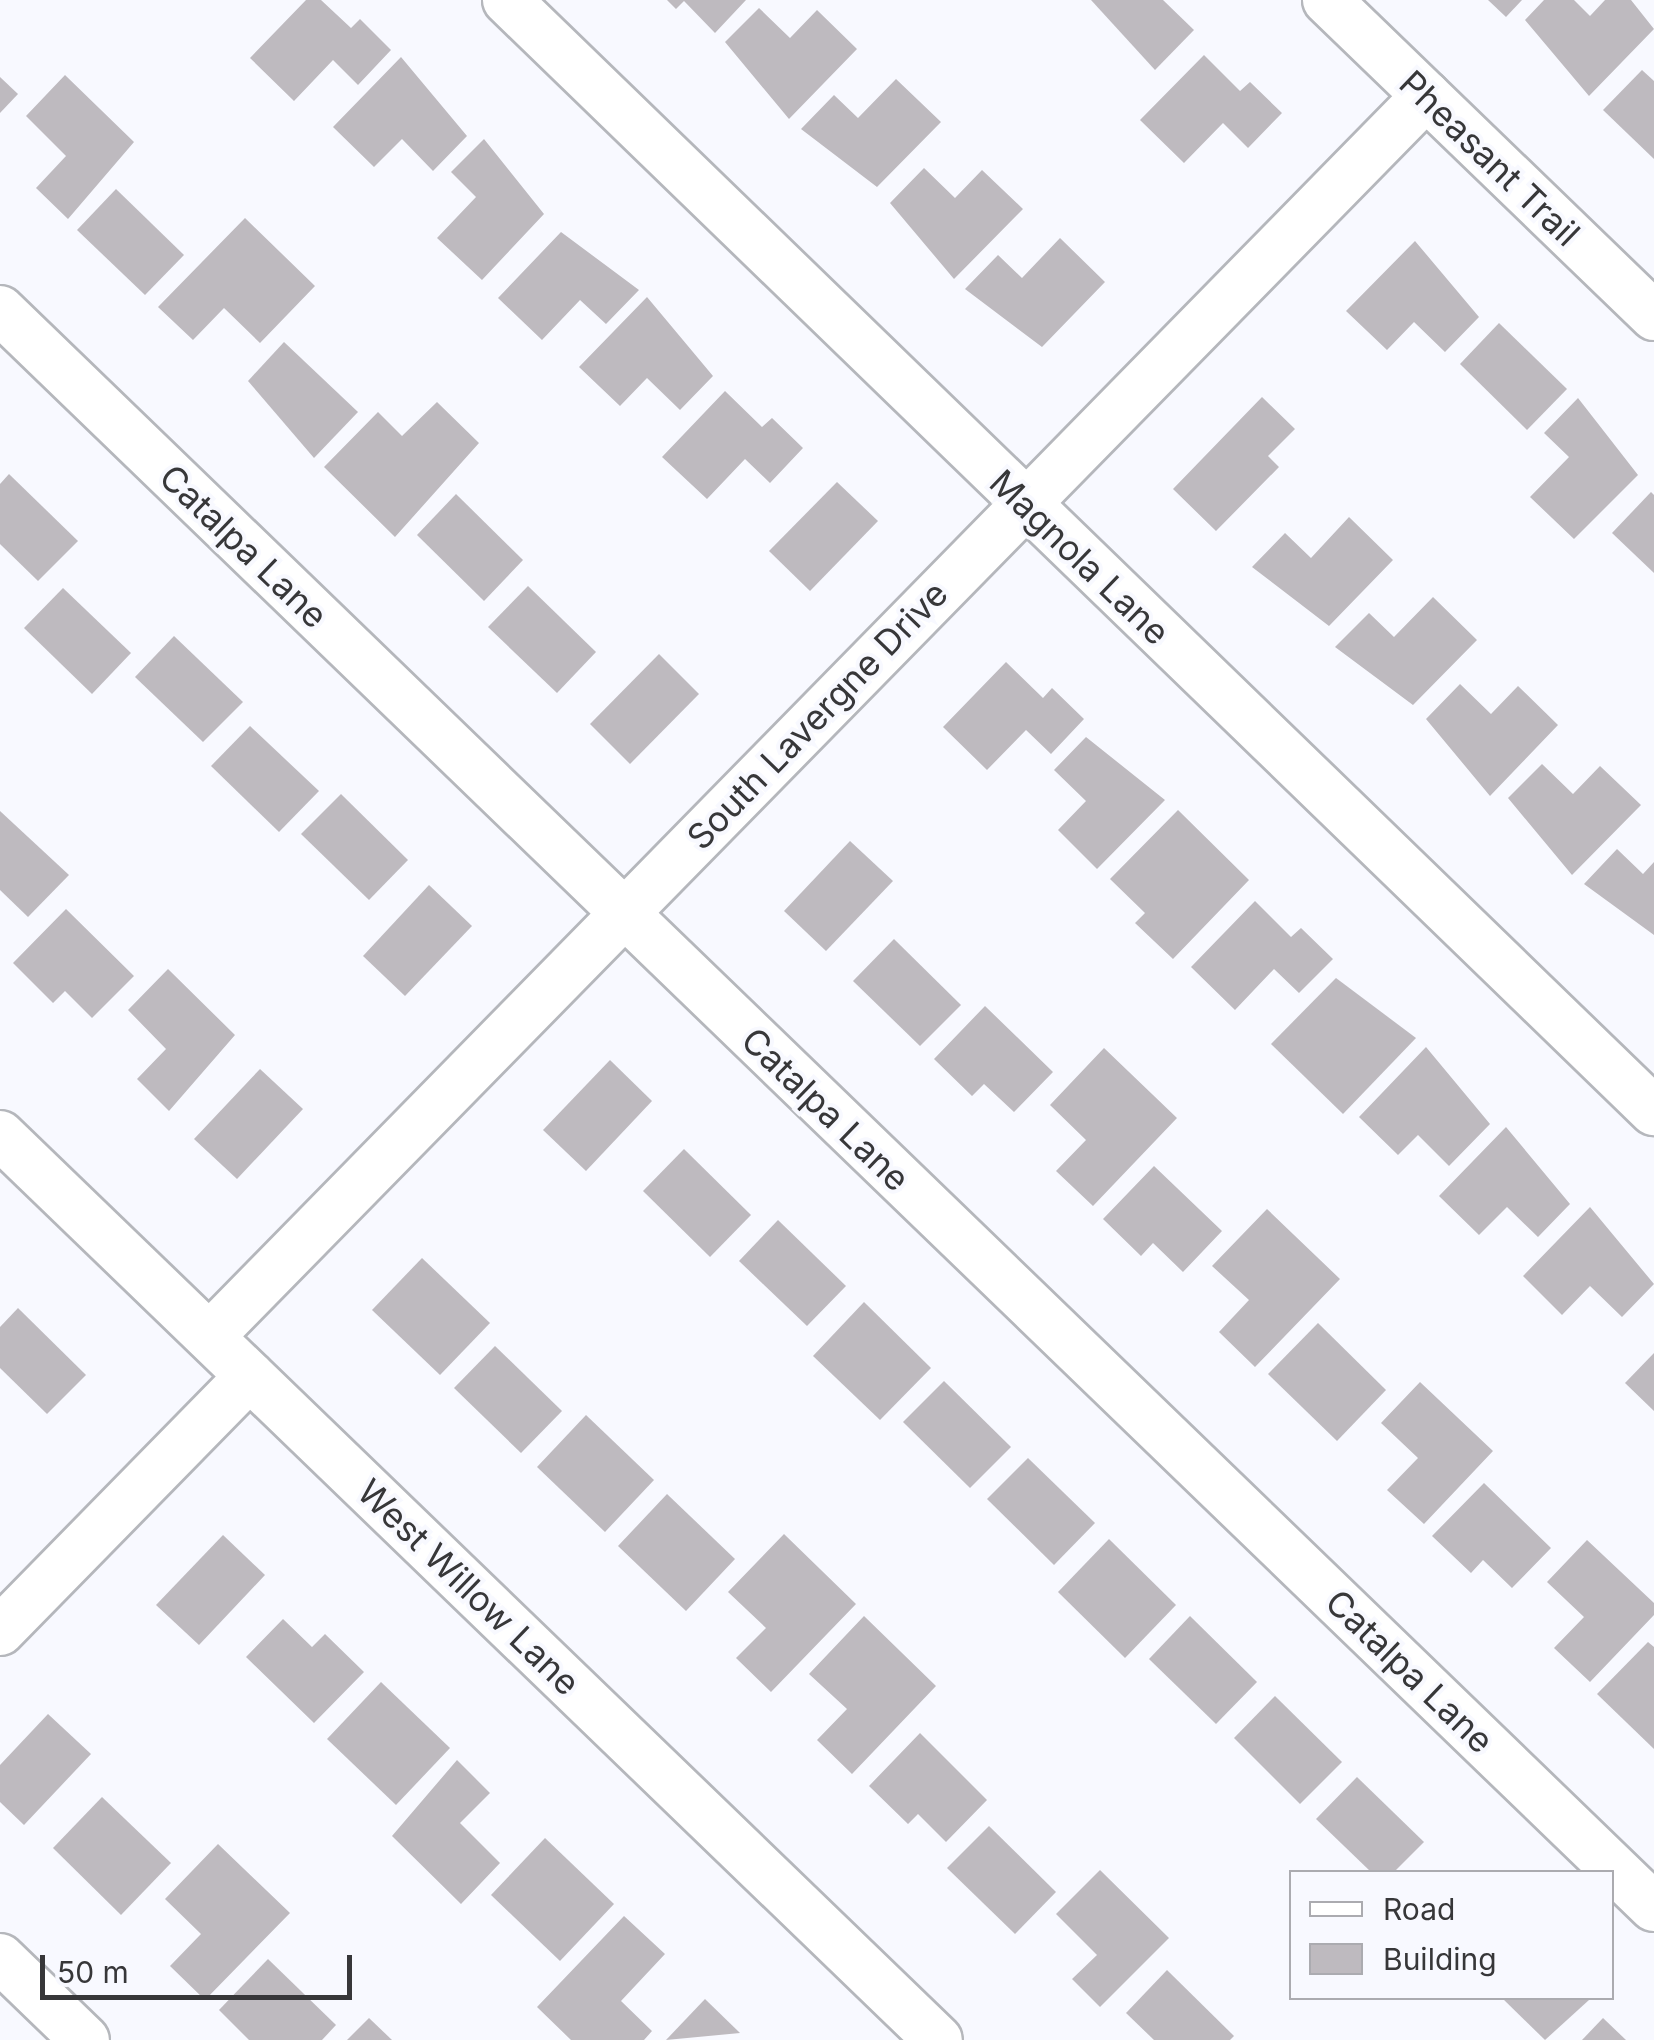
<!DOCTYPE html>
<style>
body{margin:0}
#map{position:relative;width:1654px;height:2040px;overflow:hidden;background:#f8f9ff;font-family:Inter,sans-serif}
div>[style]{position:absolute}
.building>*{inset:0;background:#bebabf}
.roads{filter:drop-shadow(2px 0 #b5b7bc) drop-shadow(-2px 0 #b5b7bc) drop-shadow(0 2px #b5b7bc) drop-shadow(0 -2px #b5b7bc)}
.minor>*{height:48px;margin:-24px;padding:0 24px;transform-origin:24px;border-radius:24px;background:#fff}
span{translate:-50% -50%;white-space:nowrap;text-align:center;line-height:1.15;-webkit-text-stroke:8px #f8f9ff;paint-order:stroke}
.street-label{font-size:35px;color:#373739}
.legend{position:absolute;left:1289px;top:1870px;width:325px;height:130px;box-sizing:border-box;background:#f8f9ff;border:2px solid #ababb0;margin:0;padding:12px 18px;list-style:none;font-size:30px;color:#373739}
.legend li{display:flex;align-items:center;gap:20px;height:50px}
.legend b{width:50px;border:2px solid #ababb0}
.scale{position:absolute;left:40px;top:1955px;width:312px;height:45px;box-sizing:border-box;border:5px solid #373739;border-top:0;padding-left:12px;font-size:30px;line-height:35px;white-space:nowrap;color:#373739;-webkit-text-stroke:8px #f8f9ff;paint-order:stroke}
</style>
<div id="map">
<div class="building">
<div style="clip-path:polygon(306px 0,321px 0,351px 28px,360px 19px,391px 50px,358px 85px,333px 60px,294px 101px,250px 58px)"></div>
<div style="clip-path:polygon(667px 0,746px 0,715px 33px,684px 1px,676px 9px)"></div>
<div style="clip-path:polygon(1091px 0,1163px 0,1194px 30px,1155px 70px)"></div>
<div style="clip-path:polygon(1488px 0,1522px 0,1506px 17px)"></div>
<div style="clip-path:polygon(1544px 0,1574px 0,1590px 16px,1605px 0,1631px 0,1654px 29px,1589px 96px,1525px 20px)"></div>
<div style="clip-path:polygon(759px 8px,790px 38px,817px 10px,857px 49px,789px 119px,725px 42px)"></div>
<div style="clip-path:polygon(1204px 55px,1240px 91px,1250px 82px,1282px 113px,1248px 148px,1223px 123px,1184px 163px,1140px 120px)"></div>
<div style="clip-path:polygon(401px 57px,467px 136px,433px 171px,402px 139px,374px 167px,333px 127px)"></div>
<div style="clip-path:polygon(1642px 70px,1654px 81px,1654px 159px,1603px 110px)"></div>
<div style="clip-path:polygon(65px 75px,134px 142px,68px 219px,36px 188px,66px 156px,26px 116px)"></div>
<div style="clip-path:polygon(0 77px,18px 94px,0 113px)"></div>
<div style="clip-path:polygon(896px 79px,941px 122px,877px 187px,801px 129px,834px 95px,858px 118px)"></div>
<div style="clip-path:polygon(484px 139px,544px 214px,482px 280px,437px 238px,476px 197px,451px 172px)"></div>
<div style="clip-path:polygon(924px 168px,955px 198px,982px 170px,1023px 209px,954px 279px,890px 203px)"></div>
<div style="clip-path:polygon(116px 189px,184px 255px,145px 295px,77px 230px)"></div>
<div style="clip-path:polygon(245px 218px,315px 286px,260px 343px,224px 308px,193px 340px,158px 307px)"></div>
<div style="clip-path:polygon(561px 232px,639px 290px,606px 324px,580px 300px,542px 340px,498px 298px)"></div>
<div style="clip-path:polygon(1060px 238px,1105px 282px,1042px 347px,965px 289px,998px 255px,1022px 278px)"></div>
<div style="clip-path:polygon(1415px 241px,1479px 317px,1445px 352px,1414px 322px,1387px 350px,1346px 311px)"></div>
<div style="clip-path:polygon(647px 297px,713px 376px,680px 410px,647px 378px,620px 406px,579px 367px)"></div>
<div style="clip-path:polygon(1499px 323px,1567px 389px,1527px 430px,1460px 364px)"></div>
<div style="clip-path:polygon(284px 342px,358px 412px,314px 458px,248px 381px)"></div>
<div style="clip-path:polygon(725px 391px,762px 427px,772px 418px,803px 448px,770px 483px,745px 459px,707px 499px,662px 457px)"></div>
<div style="clip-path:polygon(1262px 397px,1295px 429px,1268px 456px,1279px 467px,1216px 531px,1173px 489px)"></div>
<div style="clip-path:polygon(1578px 398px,1638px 475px,1574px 539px,1530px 497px,1569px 457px,1544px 433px)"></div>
<div style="clip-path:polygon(437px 402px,479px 443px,395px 537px,324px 467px,378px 412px,402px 436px)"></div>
<div style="clip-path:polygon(9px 474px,78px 541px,38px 581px,0 544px,0 484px)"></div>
<div style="clip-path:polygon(837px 482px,878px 521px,810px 591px,769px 551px)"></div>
<div style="clip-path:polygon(1651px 492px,1654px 495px,1654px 573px,1612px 533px)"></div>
<div style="clip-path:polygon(456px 494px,523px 560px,484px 601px,417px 535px)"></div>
<div style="clip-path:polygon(1349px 517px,1393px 560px,1329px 626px,1252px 567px,1285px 533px,1311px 558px)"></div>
<div style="clip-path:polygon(528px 586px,596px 652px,557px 693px,488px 627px)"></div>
<div style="clip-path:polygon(63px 588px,131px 653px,92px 694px,24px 628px)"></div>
<div style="clip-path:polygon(1433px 597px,1477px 640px,1413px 705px,1335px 647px,1369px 613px,1394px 637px)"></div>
<div style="clip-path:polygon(174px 636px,243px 702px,203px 742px,135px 677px)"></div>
<div style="clip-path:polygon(659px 654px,699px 694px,630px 764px,590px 724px)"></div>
<div style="clip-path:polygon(1006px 662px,1043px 698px,1052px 688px,1084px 719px,1051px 754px,1026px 730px,987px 770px,943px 727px)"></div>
<div style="clip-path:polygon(1460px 684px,1491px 714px,1518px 686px,1558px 725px,1490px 796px,1426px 719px)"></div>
<div style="clip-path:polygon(250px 726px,319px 791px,279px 832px,211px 766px)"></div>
<div style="clip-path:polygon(1086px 737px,1165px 800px,1097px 869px,1058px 830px,1086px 801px,1054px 770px)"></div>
<div style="clip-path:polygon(1542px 764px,1573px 794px,1600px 766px,1641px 805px,1572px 875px,1508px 798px)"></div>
<div style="clip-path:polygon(341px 794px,408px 860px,369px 900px,301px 834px)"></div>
<div style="clip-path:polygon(1178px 810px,1249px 880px,1173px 959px,1135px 923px,1145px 913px,1110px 879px)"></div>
<div style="clip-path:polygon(0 811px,69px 875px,28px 917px,0 890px)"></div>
<div style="clip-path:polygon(850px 841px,893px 881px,826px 951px,784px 911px)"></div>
<div style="clip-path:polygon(1617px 849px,1643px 874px,1654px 862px,1654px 935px,1584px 884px)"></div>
<div style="clip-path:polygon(429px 885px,472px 926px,405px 996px,363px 956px)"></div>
<div style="clip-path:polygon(1255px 901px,1291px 937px,1301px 928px,1333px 959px,1299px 993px,1274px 969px,1235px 1010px,1191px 967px)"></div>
<div style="clip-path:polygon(66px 909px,134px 976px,92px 1018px,65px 991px,53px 1003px,13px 963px)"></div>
<div style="clip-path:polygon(894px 939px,961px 1005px,920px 1046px,853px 981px)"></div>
<div style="clip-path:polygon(168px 969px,235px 1035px,169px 1111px,137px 1079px,166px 1049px,128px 1010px)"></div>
<div style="clip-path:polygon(1336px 978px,1416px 1038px,1343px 1114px,1271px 1044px)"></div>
<div style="clip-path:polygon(985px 1006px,1053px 1072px,1014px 1112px,984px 1084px,972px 1096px,934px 1059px)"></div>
<div style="clip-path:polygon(1426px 1047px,1490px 1124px,1449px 1166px,1418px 1135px,1398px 1155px,1359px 1117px)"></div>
<div style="clip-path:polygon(1104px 1048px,1177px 1118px,1093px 1206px,1056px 1171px,1086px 1140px,1050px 1105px)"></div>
<div style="clip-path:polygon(610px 1060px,652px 1101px,586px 1171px,543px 1130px)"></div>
<div style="clip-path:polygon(260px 1069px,303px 1109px,237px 1179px,194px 1139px)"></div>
<div style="clip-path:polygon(1506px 1127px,1570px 1204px,1538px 1237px,1507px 1207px,1479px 1235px,1439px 1196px)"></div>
<div style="clip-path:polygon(684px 1149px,751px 1215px,710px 1257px,643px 1191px)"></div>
<div style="clip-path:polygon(1154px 1166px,1222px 1231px,1183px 1272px,1153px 1243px,1141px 1256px,1103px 1219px)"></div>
<div style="clip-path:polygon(1590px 1207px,1654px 1284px,1622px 1317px,1590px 1286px,1562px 1315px,1523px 1276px)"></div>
<div style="clip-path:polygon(1267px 1209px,1340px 1279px,1255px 1367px,1219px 1332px,1249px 1300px,1212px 1266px)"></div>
<div style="clip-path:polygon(778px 1220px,846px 1286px,807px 1326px,739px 1261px)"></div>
<div style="clip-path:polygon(422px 1258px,490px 1323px,440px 1375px,372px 1310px)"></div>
<div style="clip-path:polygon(864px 1302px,931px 1368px,880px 1420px,813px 1356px)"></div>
<div style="clip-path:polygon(18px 1308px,86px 1375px,47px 1414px,0 1368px,0 1327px)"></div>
<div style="clip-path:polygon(1318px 1323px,1386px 1390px,1337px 1441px,1268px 1374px)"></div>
<div style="clip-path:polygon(495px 1346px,562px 1411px,521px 1453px,454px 1388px)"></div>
<div style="clip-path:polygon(1654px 1353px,1654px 1411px,1625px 1383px)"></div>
<div style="clip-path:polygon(944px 1381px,1011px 1447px,970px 1488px,903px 1422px)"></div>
<div style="clip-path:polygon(1420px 1382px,1493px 1451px,1424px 1524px,1387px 1490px,1418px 1458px,1381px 1423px)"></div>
<div style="clip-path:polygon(586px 1415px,654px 1480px,605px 1532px,537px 1467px)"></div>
<div style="clip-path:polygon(1028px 1458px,1095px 1523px,1054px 1565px,987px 1499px)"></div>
<div style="clip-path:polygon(1484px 1483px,1551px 1548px,1512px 1588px,1483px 1560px,1471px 1573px,1432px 1536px)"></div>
<div style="clip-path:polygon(667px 1494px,735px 1559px,686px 1611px,618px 1546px)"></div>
<div style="clip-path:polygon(784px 1534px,856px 1604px,771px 1692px,736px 1658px,766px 1628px,728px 1592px)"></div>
<div style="clip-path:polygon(223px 1535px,265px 1575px,199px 1645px,156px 1605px)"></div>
<div style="clip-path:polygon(1109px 1539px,1176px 1605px,1125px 1658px,1058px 1592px)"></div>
<div style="clip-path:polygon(1587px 1540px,1654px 1603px,1654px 1615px,1590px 1682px,1554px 1648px,1584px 1617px,1547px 1582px)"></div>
<div style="clip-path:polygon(864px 1616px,936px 1686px,852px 1774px,817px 1740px,847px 1709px,809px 1674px)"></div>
<div style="clip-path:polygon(1190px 1616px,1257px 1682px,1216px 1724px,1149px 1659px)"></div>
<div style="clip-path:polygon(283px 1619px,312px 1647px,325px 1634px,364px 1672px,314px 1723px,246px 1657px)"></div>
<div style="clip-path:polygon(1648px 1642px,1654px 1647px,1654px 1749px,1597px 1694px)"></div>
<div style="clip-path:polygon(381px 1682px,450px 1748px,396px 1805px,327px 1739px)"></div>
<div style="clip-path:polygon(1275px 1696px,1342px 1762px,1300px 1804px,1234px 1738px)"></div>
<div style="clip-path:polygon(48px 1714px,91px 1754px,24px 1825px,0 1802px,0 1765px)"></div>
<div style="clip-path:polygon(920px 1733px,987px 1800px,946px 1842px,918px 1814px,908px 1824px,869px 1786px)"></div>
<div style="clip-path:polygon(457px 1760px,490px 1793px,460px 1823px,500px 1863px,461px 1904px,392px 1836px)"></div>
<div style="clip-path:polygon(1357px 1777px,1424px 1842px,1394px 1872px,1371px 1872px,1316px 1819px)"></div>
<div style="clip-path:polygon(102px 1797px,171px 1863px,121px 1915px,53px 1848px)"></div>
<div style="clip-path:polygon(989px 1826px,1056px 1892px,1015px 1934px,947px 1868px)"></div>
<div style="clip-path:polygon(545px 1838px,614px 1904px,560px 1961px,491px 1895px)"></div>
<div style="clip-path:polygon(218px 1844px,290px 1913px,205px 2000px,170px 1966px,201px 1934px,165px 1899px)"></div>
<div style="clip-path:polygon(1100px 1870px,1169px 1938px,1100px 2007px,1072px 1979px,1097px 1955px,1056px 1914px)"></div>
<div style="clip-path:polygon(624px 1916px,665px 1954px,621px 2001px,652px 2031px,644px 2040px,571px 2040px,537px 2007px)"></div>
<div style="clip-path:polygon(268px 1959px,336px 2025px,322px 2040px,249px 2040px,219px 2010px)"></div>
<div style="clip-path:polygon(1167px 1970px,1234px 2036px,1230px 2040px,1154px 2040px,1126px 2013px)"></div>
<div style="clip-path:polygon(1502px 1998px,1586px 1998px,1589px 2000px,1545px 2040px)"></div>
<div style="clip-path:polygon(705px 1999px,740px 2033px,666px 2040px)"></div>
<div style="clip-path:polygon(369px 2018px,392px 2040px,347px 2040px)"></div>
<div style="clip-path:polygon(1603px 2018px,1626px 2040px,1582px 2040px)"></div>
</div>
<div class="roads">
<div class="minor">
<div style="left:507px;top:0;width:1597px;rotate:44.09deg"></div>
<div style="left:1327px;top:0;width:455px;rotate:44deg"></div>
<div style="left:0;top:310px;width:2299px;rotate:44deg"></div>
<div style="left:0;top:1135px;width:1303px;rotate:43.97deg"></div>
<div style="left:210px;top:1336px;width:1737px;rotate:-45.56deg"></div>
<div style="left:0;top:1631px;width:357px;rotate:-45.6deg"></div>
<div style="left:0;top:1958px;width:118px;rotate:44deg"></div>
</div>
</div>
<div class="street-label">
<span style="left:1490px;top:158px;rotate:44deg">Pheasant Trail</span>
<span style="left:244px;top:546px;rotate:44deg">Catalpa Lane</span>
<span style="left:1080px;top:557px;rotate:44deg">Magnola Lane</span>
<span style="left:817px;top:715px;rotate:-46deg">South Lavergne Drive</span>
<span style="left:826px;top:1109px;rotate:44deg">Catalpa Lane</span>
<span style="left:469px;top:1587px;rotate:44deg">West Willow Lane</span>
<span style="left:1410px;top:1671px;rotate:44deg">Catalpa Lane</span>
</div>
<ul class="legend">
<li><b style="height:12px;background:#fff"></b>Road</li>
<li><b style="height:28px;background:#bebabf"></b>Building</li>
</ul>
<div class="scale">50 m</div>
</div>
